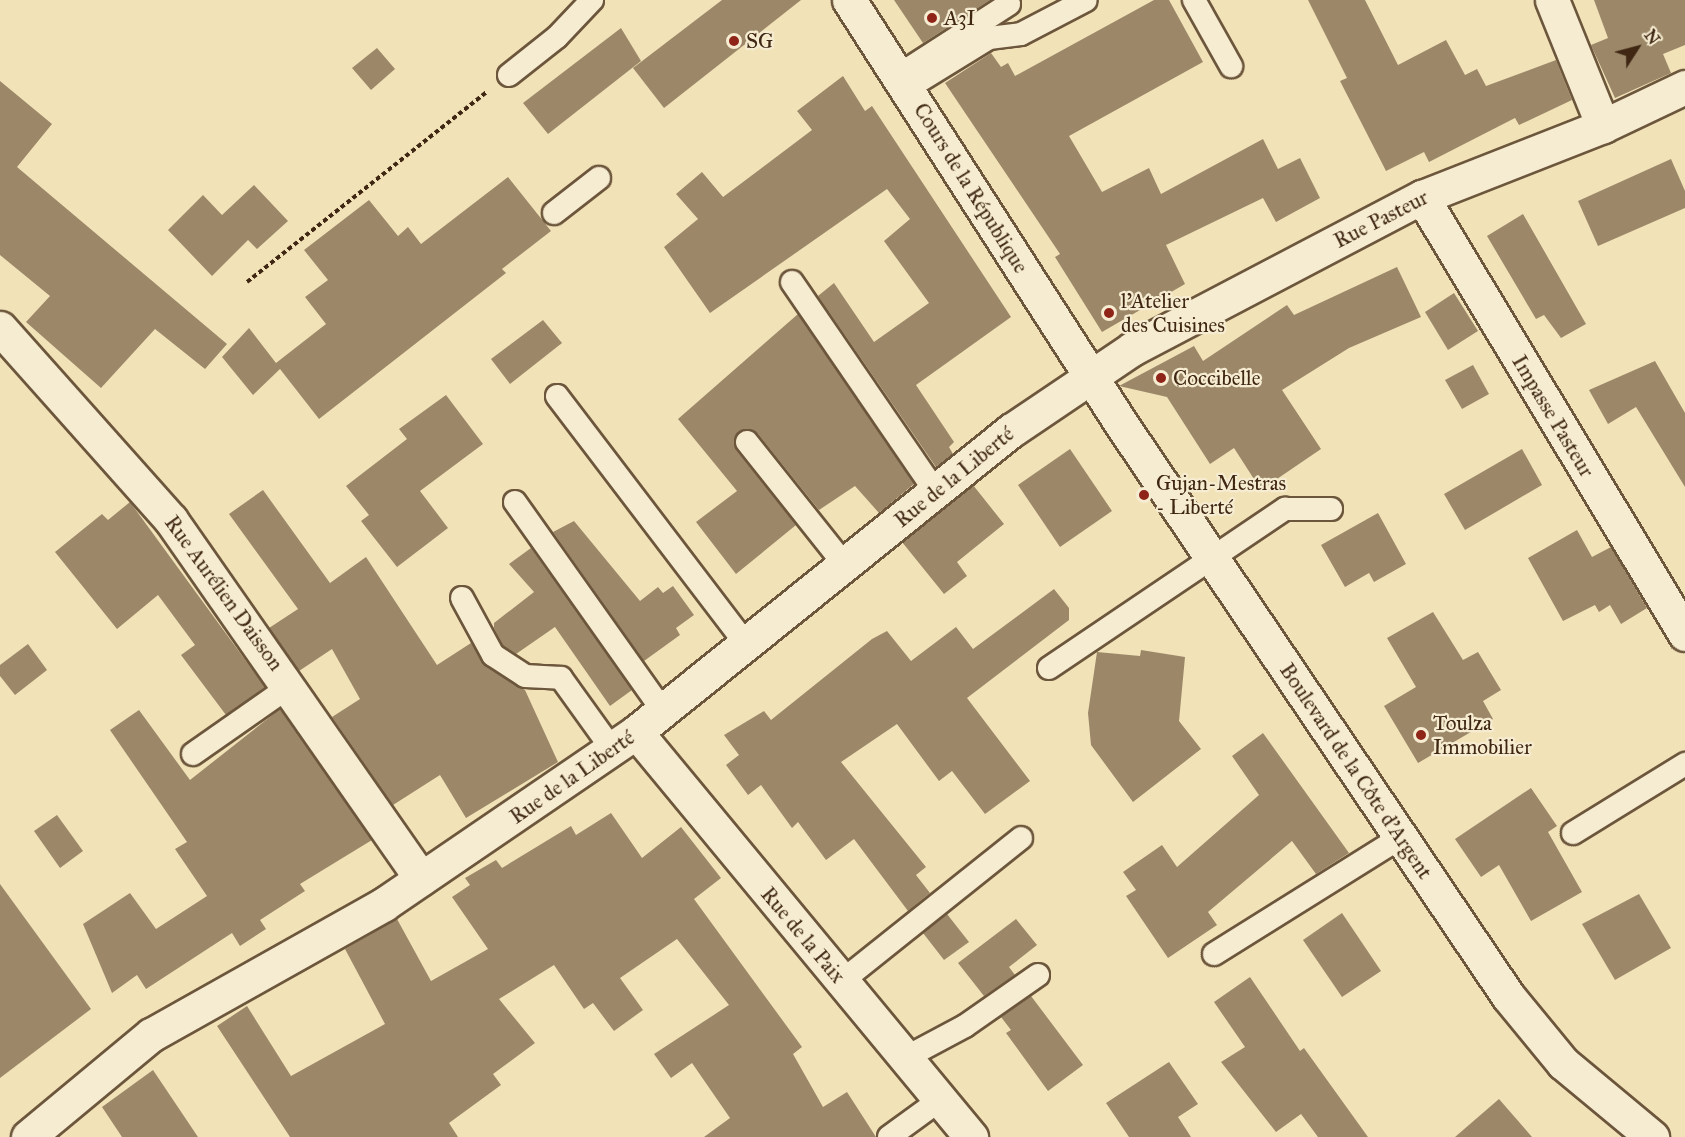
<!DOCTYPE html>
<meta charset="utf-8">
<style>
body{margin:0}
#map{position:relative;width:1685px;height:1137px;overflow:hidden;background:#f1e2b8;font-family:"IM FELL Great Primer",serif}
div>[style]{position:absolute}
.building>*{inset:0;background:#9c8869}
.path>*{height:4px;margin-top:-2px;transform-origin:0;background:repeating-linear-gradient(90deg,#3f2713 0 4.5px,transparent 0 7.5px)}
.roads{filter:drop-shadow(2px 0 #6c563c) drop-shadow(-2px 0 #6c563c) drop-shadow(0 2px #6c563c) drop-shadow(0 -2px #6c563c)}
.service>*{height:22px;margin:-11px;padding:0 11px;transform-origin:11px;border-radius:11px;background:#f6ecd1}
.minor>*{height:33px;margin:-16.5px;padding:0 16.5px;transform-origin:16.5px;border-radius:16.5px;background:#f6ecd1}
.secondary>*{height:33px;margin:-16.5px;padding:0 16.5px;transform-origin:16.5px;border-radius:16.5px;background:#f6ecd1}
.dots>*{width:16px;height:16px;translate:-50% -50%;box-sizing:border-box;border:3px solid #f6ecd1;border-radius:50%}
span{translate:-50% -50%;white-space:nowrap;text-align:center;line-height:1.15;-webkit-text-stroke:4.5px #f6ecd1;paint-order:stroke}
.poi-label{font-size:21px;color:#3f2713}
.left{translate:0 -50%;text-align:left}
.street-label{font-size:21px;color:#3f2713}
.north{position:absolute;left:1607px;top:18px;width:60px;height:60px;-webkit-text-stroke:4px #f6ecd1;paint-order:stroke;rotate:54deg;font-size:16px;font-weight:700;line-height:24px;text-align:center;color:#3f2713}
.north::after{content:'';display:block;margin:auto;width:21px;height:27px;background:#3f2713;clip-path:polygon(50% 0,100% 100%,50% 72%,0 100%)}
</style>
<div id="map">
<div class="building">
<div style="clip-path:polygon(722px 0,801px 0,664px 108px,633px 68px)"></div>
<div style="clip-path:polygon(894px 0,990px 0,923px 43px)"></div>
<div style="clip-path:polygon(1154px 0,1169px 0,1203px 62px,1069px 136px,1102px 192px,1149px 168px,1161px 194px,1263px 139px,1278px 169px,1300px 158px,1320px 198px,1276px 222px,1263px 198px,1166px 245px,1185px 284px,1102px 332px,1055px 257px,1060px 254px,945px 83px,991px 53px,1001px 67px,1008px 63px,1015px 76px)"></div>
<div style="clip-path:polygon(1308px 0,1365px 0,1398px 65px,1446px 40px,1465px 75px,1477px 69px,1486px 86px,1556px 60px,1572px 100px,1519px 125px,1515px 118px,1429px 162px,1424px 152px,1386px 171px,1340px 81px,1347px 78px)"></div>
<div style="clip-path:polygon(1594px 0,1685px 0,1685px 45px,1663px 54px,1671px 73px,1615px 98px,1591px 45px,1608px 38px)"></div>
<div style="clip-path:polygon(621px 28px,641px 61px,548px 134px,523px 103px)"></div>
<div style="clip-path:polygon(377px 48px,395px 69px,371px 90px,352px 68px)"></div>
<div style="clip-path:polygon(843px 76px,865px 111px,872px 106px,1011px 317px,916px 385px,954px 442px,949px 447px,953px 454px,936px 467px,818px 296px,834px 283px,874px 342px,929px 303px,884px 241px,910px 219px,887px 189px,710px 313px,664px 247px,698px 219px,676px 194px,702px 172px,723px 197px,812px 130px,797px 111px)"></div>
<div style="clip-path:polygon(0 81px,52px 124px,17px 167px,227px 344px,205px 369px,155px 329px,101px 388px,26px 322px,50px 296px,0 255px)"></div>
<div style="clip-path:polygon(1671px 159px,1685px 191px,1685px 208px,1598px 246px,1578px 201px)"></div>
<div style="clip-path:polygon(508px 177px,551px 231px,502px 269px,506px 273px,319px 419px,280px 369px,253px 395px,222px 357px,249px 328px,276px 363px,326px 324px,305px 297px,328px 280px,304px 250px,369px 200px,398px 236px,408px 227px,421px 244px)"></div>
<div style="clip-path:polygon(254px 185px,288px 221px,257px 249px,248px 240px,212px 276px,168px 230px,203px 195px,222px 215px)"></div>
<div style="clip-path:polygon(1523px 214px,1586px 324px,1561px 338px,1544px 315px,1536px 319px,1487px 236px)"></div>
<div style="clip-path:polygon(1397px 267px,1421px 317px,1349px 348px,1282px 390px,1321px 449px,1261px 490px,1234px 448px,1210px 464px,1167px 397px,1119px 386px,1194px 346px,1203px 361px,1287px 305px,1294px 315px)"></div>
<div style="clip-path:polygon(1454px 293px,1478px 331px,1448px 350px,1425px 312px)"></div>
<div style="clip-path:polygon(798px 314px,914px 484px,879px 513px,855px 486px,819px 510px,758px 434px,739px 431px,736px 450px,796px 525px,736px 574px,696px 522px,737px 491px,678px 419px)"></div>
<div style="clip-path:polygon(543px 320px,562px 343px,510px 384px,491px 359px)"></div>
<div style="clip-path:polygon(1655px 361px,1685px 413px,1685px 487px,1636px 407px,1608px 424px,1589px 390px)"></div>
<div style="clip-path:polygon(1473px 365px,1489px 394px,1462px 409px,1445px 380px)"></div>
<div style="clip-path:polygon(446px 395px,483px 444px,420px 491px,448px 528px,397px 567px,361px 521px,369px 515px,346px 486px,407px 439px,399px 429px)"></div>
<div style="clip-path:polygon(1070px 449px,1112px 511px,1060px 547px,1018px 485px)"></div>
<div style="clip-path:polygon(1522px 449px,1542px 485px,1465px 530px,1444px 494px)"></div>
<div style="clip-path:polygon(973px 485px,1004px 524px,957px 562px,967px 576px,944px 594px,902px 542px)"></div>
<div style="clip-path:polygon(263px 490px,330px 583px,366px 557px,437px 665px,471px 643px,486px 666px,525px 690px,558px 762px,466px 818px,440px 775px,393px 805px,332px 717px,360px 699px,332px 649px,299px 671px,269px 628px,298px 609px,229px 514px)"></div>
<div style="clip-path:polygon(130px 502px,265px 687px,226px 715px,181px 655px,195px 645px,158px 595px,117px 629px,55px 552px,102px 514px,108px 520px)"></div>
<div style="clip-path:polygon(1378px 513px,1406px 564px,1374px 582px,1369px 573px,1345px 587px,1321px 545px)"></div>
<div style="clip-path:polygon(574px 521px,640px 601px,658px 587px,663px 593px,673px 586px,694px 615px,676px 628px,680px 635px,644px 661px,553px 532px)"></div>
<div style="clip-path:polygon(1577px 530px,1592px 557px,1611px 547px,1647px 608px,1621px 624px,1610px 605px,1599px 612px,1595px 605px,1563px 621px,1528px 558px)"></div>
<div style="clip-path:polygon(531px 548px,632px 690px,610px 706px,555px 627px,516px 654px,503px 646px,494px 628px,494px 623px,534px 592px,509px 564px)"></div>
<div style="clip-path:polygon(1054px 589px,1069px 608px,1069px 620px,967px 698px,1030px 781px,985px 814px,952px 771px,939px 781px,897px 724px,841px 762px,926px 867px,916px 875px,930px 893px,908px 911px,854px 839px,826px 860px,798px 822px,792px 828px,761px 785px,748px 795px,726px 765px,739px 755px,724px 735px,764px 711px,771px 720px,872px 639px,887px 631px,911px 661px,956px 627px,973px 649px)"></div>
<div style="clip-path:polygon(1433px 612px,1463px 660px,1478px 652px,1501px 690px,1483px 701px,1493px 719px,1418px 763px,1384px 706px,1416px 687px,1387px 638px)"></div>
<div style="clip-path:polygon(28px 644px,47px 670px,15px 695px,0 676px,0 665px)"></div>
<div style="clip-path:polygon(1141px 650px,1185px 657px,1179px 721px,1201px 749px,1133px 802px,1091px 745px,1088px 713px,1097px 652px,1140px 656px)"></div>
<div style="clip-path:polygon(280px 709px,372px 840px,300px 884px,305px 891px,260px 920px,266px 929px,240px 946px,232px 933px,146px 989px,137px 975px,112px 993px,83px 924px,130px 893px,156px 929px,207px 896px,175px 849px,187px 842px,110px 730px,139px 710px,190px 780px)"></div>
<div style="clip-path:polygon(1263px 733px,1349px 853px,1316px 874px,1292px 841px,1208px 912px,1217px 925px,1168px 958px,1126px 896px,1136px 890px,1123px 872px,1162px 845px,1177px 867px,1259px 795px,1232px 756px)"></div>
<div style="clip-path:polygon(1531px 788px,1557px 826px,1548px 832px,1582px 892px,1531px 921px,1499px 865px,1481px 877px,1455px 839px)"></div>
<div style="clip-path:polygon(611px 813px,642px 858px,681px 827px,721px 878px,694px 899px,802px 1047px,793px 1054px,823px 1107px,847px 1092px,876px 1137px,704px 1137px,730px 1118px,692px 1063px,671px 1078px,654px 1054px,729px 1005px,677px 939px,620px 978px,643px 1010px,614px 1031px,593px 1003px,584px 1009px,554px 965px,499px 999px,535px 1043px,493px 1074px,501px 1085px,449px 1123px,458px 1137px,290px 1137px,217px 1026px,247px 1006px,291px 1076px,385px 1024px,345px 949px,397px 919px,431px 981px,488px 949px,452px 897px,470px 885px,465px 878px,496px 860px,502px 868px,571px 826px,576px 835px)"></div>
<div style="clip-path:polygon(57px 815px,83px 851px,60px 868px,34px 831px)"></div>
<div style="clip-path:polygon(0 884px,91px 1009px,0 1078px)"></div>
<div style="clip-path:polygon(1639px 894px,1671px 948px,1615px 980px,1582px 924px)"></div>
<div style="clip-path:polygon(1342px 913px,1381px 971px,1342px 997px,1303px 940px)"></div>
<div style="clip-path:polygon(947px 914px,969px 942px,944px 960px,923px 933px)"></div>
<div style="clip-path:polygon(1016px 919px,1037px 945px,1009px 967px,1015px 975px,984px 996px,958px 963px)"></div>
<div style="clip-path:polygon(1250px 977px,1300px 1051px,1304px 1048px,1368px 1137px,1318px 1137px,1301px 1114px,1276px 1132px,1221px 1062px,1245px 1047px,1214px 1002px)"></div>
<div style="clip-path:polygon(1031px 996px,1083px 1065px,1048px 1091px,1006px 1033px,1011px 1030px,1001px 1017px)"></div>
<div style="clip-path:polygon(1169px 1062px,1198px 1104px,1178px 1117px,1191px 1137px,1129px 1137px,1106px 1103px)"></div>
<div style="clip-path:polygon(153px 1070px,198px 1137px,122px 1137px,102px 1107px)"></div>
<div style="clip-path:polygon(1499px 1099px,1532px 1137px,1455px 1137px)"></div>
</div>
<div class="path">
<div style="left:247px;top:282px;width:306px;rotate:-38.4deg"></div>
</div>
<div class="roads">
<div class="service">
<div style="left:1194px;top:0;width:76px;rotate:60.7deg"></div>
<div style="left:509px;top:75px;width:61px;rotate:-38.4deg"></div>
<div style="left:557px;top:37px;width:51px;rotate:-46.6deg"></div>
<div style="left:899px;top:75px;width:131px;rotate:-32.8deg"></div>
<div style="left:908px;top:88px;width:95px;rotate:-31.7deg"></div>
<div style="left:989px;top:38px;width:32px;rotate:-7deg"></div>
<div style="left:1021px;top:34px;width:73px;rotate:-27.6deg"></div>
<div style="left:554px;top:213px;width:57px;rotate:-37.9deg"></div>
<div style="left:792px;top:282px;width:255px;rotate:55.6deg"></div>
<div style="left:557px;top:396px;width:312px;rotate:52.7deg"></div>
<div style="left:747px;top:442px;width:157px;rotate:51.5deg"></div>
<div style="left:515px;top:502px;width:256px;rotate:54.7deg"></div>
<div style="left:462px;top:598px;width:65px;rotate:61.5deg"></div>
<div style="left:493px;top:655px;width:38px;rotate:33deg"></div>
<div style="left:525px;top:676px;width:36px;rotate:3deg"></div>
<div style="left:561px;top:678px;width:87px;rotate:54.3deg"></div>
<div style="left:1049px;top:668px;width:285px;rotate:-34deg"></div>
<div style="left:1285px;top:509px;width:46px"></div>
<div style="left:193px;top:754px;width:118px;rotate:-35deg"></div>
<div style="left:1573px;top:833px;width:132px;rotate:-31.6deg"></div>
<div style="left:1214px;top:954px;width:221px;rotate:-32deg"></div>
<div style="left:842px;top:981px;width:229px;rotate:-38.6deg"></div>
<div style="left:905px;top:1058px;width:68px;rotate:-28.1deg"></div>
<div style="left:965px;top:1026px;width:89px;rotate:-34.9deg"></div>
<div style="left:889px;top:1137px;width:63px;rotate:-36deg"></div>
</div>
<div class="minor">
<div style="left:1552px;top:0;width:136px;rotate:68deg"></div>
<div style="left:1422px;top:197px;width:510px;rotate:58.96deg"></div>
<div style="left:0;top:328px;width:257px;rotate:48.3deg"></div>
<div style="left:171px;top:520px;width:437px;rotate:55.1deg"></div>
<div style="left:636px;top:732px;width:526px;rotate:50.4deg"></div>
<div style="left:28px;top:1137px;width:160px;rotate:-39.7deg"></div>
<div style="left:151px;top:1035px;width:267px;rotate:-29.3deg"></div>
<div style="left:384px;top:904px;width:305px;rotate:-34.3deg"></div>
<div style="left:636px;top:732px;width:482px;rotate:-38.8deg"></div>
<div style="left:1012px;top:430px;width:145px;rotate:-34deg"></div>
<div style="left:1132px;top:349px;width:327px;rotate:-27.7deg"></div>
<div style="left:1422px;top:197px;width:194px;rotate:-21.4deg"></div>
<div style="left:1603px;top:126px;width:91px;rotate:-25.4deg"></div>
</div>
<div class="secondary">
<div style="left:849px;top:0;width:505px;rotate:57.29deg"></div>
<div style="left:1122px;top:425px;width:689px;rotate:55.94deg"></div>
<div style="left:1508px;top:996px;width:87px;rotate:50.6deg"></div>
<div style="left:1563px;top:1063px;width:116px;rotate:39.7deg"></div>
</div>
</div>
<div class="dots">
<div style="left:932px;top:18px;background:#8f2418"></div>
<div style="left:734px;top:41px;background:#8f2418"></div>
<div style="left:1109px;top:313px;background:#8f2418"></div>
<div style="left:1161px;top:378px;background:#8f2418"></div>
<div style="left:1144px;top:495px;background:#8f2418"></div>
<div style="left:1421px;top:735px;background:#8f2418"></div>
</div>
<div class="poi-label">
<span class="left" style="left:944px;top:18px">A3I</span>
<span class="left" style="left:746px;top:41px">SG</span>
<span class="left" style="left:1121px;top:313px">l'Atelier<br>des Cuisines</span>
<span class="left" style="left:1173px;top:378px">Coccibelle</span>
<span class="left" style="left:1156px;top:495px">Gujan-Mestras<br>- Liberté</span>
<span class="left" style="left:1433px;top:735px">Toulza<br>Immobilier</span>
</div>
<div class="street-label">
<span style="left:971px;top:188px;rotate:58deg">Cours de la République</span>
<span style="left:1381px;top:219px;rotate:-27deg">Rue Pasteur</span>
<span style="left:1553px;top:416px;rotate:59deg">Impasse Pasteur</span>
<span style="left:954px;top:477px;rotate:-39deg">Rue de la Liberté</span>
<span style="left:224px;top:593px;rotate:54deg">Rue Aurélien Daisson</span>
<span style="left:1356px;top:771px;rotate:56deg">Boulevard de la Côte d'Argent</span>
<span style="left:572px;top:777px;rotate:-35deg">Rue de la Liberté</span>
<span style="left:803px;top:935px;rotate:50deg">Rue de la Paix</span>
</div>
<div class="north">N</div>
</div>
